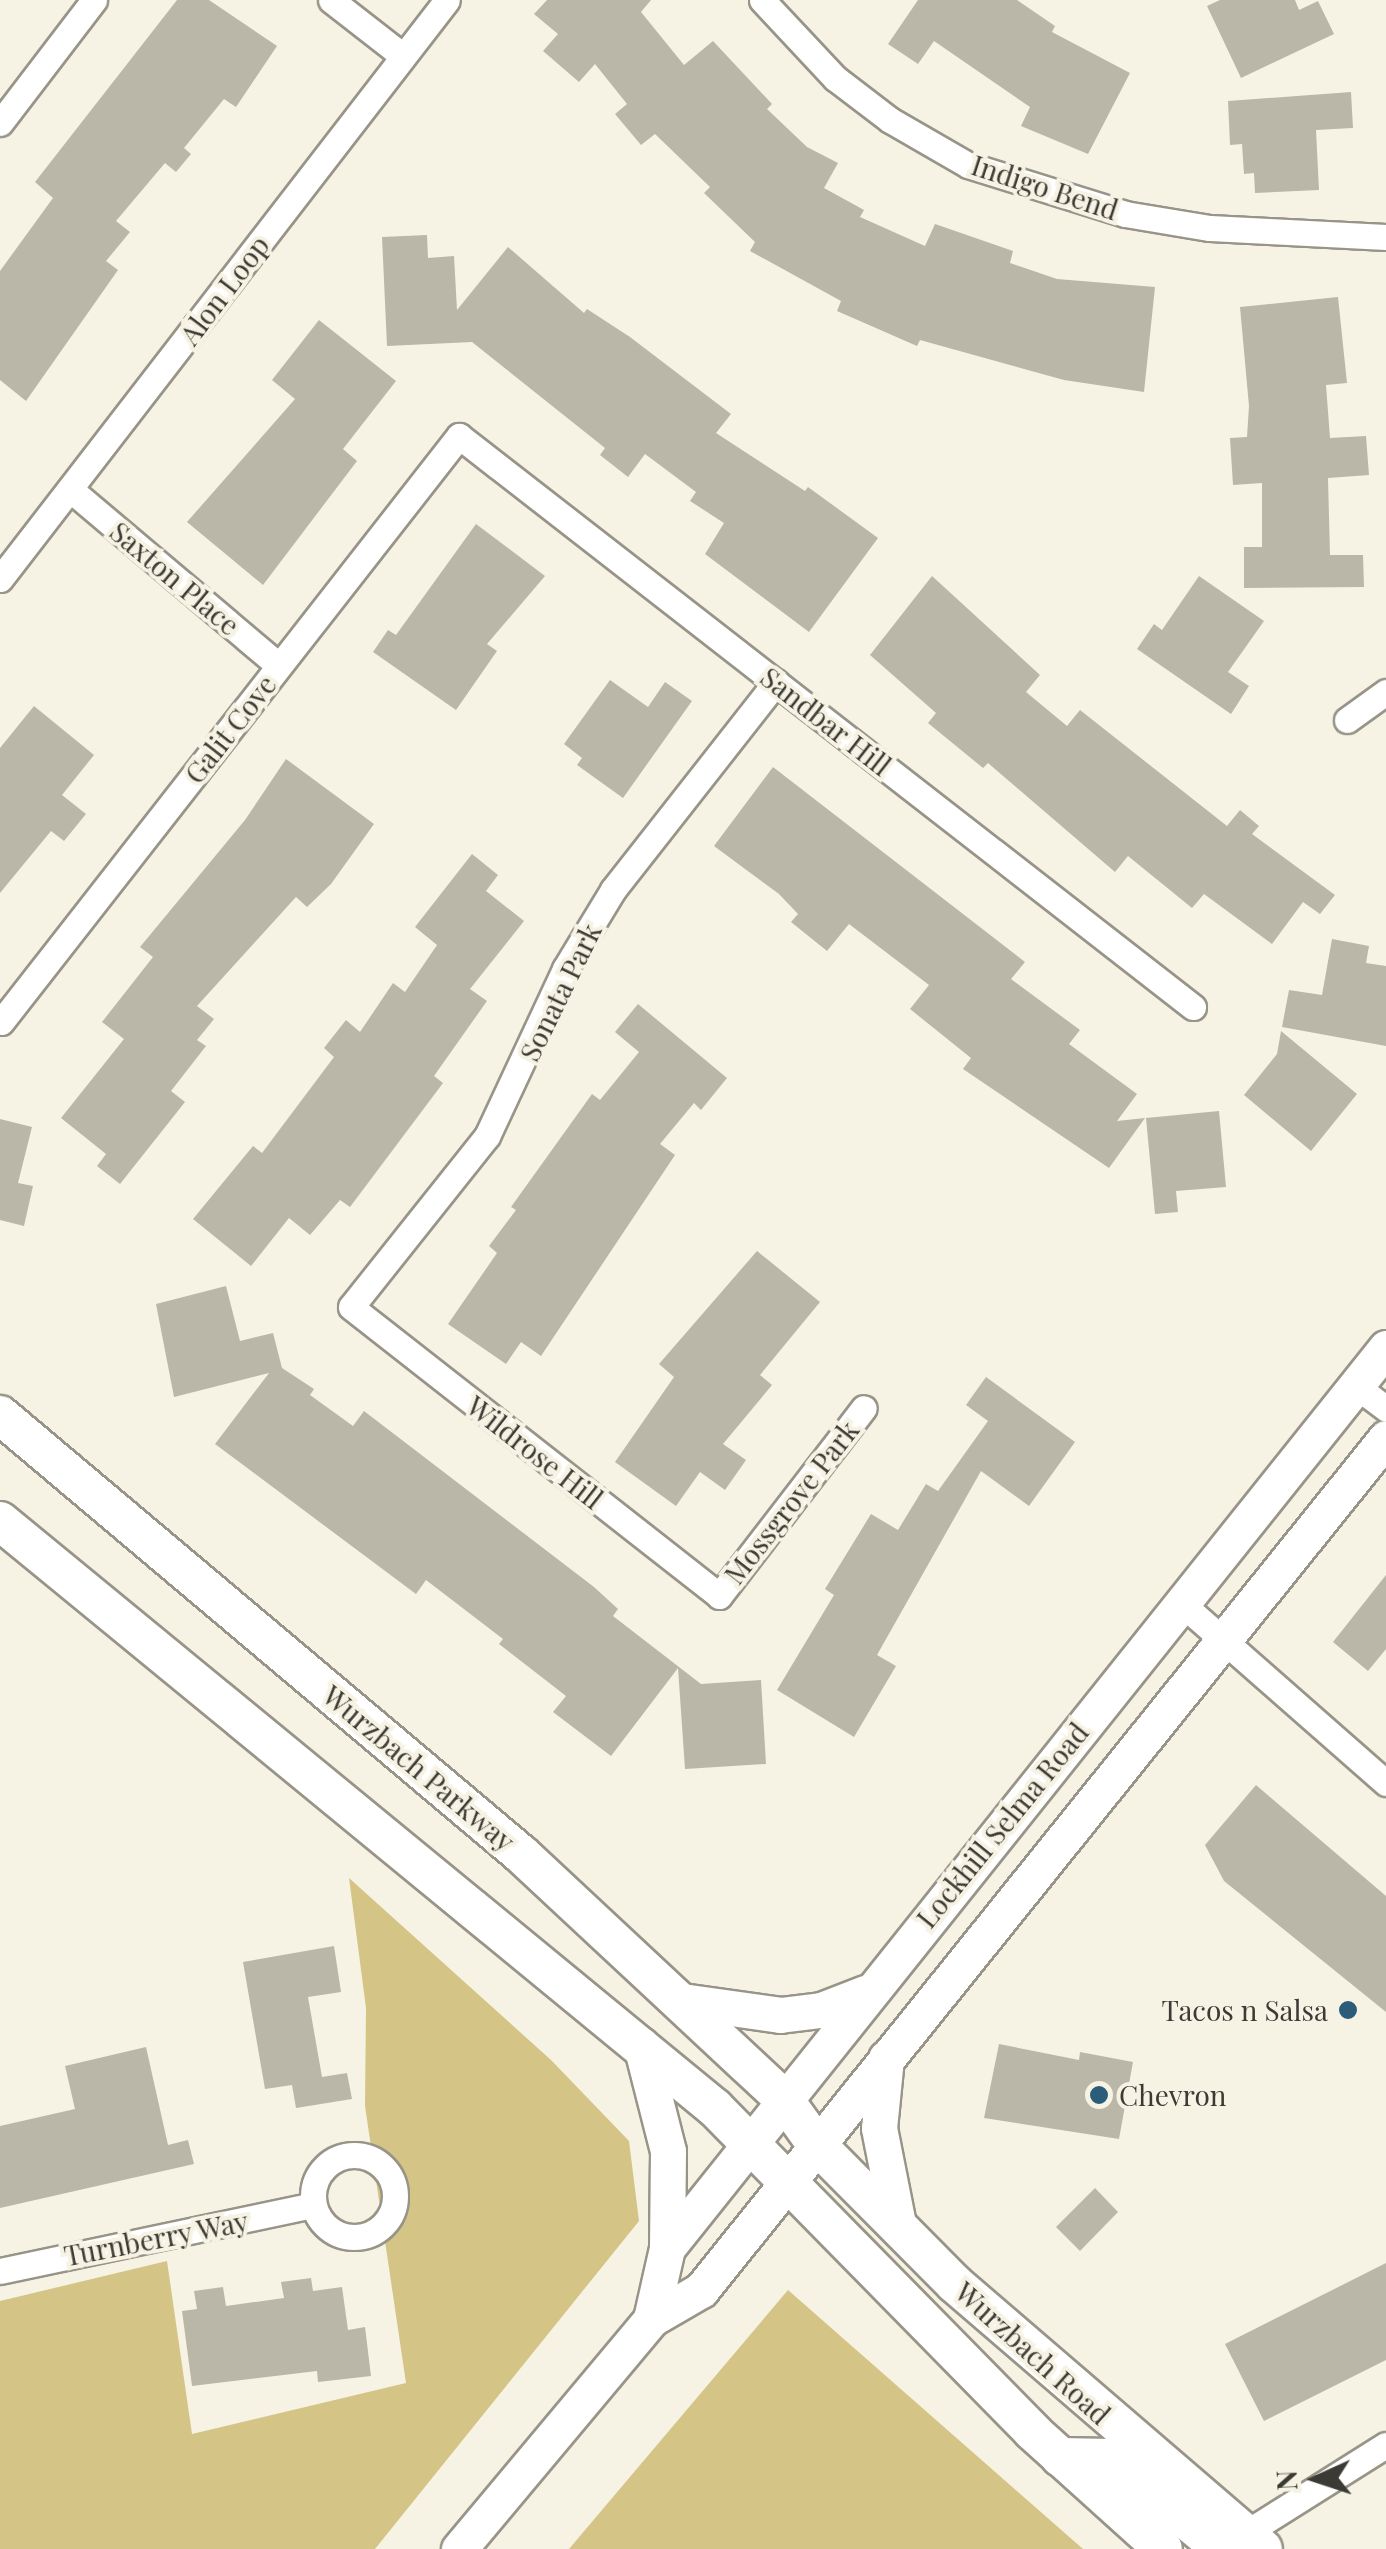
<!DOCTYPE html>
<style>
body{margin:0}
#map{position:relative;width:1386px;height:2549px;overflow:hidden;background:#f6f3e4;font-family:"Playfair Display",serif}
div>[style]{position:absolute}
.green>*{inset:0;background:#d4c485}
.building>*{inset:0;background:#bab7a8}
.roads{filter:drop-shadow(2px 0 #989487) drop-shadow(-2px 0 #989487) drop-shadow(0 2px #989487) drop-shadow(0 -2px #989487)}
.street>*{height:25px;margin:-12.5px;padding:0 12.5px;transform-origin:12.5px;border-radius:12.5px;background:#fff}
.street>.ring{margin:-12.5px;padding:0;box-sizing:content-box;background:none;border:25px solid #fff;border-radius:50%}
.secondary>*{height:35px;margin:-17.5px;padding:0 17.5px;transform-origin:17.5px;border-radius:17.5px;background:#fff}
.primary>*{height:38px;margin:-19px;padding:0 19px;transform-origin:19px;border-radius:19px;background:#fff}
.dots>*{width:28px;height:28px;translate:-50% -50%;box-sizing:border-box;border:5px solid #f6f3e4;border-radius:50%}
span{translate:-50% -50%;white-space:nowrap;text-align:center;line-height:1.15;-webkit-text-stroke:8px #f6f3e4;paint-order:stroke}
.street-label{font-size:28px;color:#3b3a34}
.poi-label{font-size:28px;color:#3b3a34}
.right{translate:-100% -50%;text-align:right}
.left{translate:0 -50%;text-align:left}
.north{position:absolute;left:1266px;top:2429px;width:100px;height:100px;-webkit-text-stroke:8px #f6f3e4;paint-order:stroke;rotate:267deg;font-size:28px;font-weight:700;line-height:40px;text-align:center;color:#3b3a34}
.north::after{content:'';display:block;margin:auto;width:35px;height:45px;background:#3b3a34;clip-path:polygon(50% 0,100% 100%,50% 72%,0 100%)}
</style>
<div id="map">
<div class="green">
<div style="clip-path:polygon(349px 1878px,551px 2060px,629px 2141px,639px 2221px,375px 2549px,0 2549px,0 2301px,167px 2261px,192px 2434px,406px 2383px,365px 2106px,366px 2008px)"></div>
<div style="clip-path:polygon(788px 2290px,1083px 2549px,569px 2549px)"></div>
</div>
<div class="building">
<div style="clip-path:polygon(177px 0,209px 0,277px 46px,236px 107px,224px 99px,184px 148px,191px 154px,176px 172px,165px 163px,116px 221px,130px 232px,106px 261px,118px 270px,26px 401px,0 380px,0 271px,53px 198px,35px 182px)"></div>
<div style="clip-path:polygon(547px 0,651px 0,641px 12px,684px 65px,713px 41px,772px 104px,767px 109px,807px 147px,838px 163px,824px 188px,864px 210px,860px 217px,925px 246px,935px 224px,1013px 251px,1010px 263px,1057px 279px,1155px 287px,1144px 392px,1064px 380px,920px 340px,917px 346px,837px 311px,841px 301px,750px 251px,755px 242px,704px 193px,710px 187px,655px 134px,641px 145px,615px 114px,627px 104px,595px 64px,579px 82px,543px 51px,558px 34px,534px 14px)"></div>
<div style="clip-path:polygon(918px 0,1017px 0,1055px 26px,1052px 32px,1130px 73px,1088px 154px,1021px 126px,1030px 107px,934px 41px,918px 64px,888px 44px)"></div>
<div style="clip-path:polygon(1220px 0,1295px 0,1299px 10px,1318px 1px,1334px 34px,1241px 78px,1207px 6px)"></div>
<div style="clip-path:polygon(1351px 92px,1353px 128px,1316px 130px,1319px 190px,1255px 193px,1254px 173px,1244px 174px,1242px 144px,1230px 145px,1228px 101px)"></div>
<div style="clip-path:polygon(427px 235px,428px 258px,454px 256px,457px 310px,508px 247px,584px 313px,587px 309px,630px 337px,731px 414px,716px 433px,805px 491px,808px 487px,878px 538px,809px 632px,705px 554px,724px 523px,690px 501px,696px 492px,645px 454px,628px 477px,600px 455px,605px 448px,472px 342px,387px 346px,382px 237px)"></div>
<div style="clip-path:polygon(1338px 297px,1347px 383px,1326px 385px,1330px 438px,1366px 436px,1369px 475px,1328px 478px,1330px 555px,1363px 555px,1364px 587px,1244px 588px,1244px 547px,1262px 547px,1262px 483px,1233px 485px,1230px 438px,1247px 437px,1249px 406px,1240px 307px)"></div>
<div style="clip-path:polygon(319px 320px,396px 381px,343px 449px,357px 461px,263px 585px,187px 522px,295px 399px,272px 380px)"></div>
<div style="clip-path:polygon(476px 524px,545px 576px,487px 644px,497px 651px,456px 710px,373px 652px,388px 630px,396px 635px)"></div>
<div style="clip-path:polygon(932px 576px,1040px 675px,1026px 692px,1067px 726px,1080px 710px,1227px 826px,1240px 810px,1259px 826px,1252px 834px,1335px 895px,1320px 914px,1303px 902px,1272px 944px,1204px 894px,1192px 908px,1128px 856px,1115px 872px,988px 763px,983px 768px,928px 723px,936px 713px,870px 655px)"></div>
<div style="clip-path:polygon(1199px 576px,1264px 621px,1228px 672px,1249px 686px,1231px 714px,1137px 649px,1154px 624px,1162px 630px)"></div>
<div style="clip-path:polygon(610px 680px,648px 707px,665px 682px,692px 701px,623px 798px,577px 765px,582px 758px,564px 744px)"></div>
<div style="clip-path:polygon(34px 706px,94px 755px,62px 795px,86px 814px,64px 841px,51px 831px,0 893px,0 748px)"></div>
<div style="clip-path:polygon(286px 759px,374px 824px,331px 884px,307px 907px,296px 897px,197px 1006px,214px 1019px,197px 1040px,206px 1046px,171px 1091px,185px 1102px,120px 1184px,97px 1166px,106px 1154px,61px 1118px,124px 1039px,102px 1022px,153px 957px,140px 947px,245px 820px)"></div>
<div style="clip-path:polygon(773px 767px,1025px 962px,1011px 979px,1080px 1030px,1069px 1044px,1137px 1094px,1117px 1121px,1145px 1118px,1109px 1168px,963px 1069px,971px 1058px,910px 1009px,929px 985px,849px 924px,827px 951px,791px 922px,798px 914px,779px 894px,714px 846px)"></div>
<div style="clip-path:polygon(472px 854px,498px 875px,486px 891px,524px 921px,470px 989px,487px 1001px,434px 1076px,443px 1083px,350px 1207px,340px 1200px,310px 1235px,289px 1218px,251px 1266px,193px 1219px,253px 1146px,262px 1153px,334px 1057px,324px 1048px,346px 1020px,360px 1032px,393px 983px,405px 992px,437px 945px,415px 927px)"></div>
<div style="clip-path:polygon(1332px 939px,1369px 946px,1366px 963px,1386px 966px,1386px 1046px,1282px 1027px,1289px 990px,1322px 995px)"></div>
<div style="clip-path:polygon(638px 1004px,727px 1078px,701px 1110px,694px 1103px,660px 1144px,675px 1155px,541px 1356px,521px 1342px,506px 1364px,448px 1324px,497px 1253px,489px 1246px,516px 1210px,511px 1207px,592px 1094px,600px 1100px,639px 1052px,615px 1032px)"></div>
<div style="clip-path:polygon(1281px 1031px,1357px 1094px,1311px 1151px,1244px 1095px,1277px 1054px)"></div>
<div style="clip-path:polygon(1219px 1111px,1226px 1187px,1176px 1191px,1178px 1212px,1155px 1214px,1146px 1118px)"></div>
<div style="clip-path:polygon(0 1119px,32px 1127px,18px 1183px,33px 1186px,24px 1226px,0 1220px)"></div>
<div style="clip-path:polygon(757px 1251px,820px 1302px,760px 1375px,772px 1385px,723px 1444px,746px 1460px,725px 1490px,700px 1472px,676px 1506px,615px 1462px,674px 1377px,659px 1364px)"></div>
<div style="clip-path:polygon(226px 1286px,240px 1341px,273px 1333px,282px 1368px,314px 1389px,310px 1395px,353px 1426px,364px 1411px,594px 1587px,618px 1609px,613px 1616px,701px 1684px,761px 1680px,766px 1764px,685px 1769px,678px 1668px,611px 1756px,553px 1712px,566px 1696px,499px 1644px,503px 1639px,426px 1580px,416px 1594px,215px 1444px,269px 1373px,174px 1397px,156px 1304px)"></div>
<div style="clip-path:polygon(986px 1377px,1075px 1442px,1029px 1506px,981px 1471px,877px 1655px,896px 1666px,854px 1737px,777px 1690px,834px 1595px,825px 1589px,871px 1514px,898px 1530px,926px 1484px,938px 1491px,988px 1421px,966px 1405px)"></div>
<div style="clip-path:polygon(1386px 1575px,1386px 1649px,1368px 1671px,1333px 1642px)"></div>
<div style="clip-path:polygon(1256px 1785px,1386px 1896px,1386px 2012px,1224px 1881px,1205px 1845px)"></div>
<div style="clip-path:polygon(334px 1946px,341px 1992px,308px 1997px,322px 2077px,347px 2073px,352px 2099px,296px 2108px,292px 2085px,265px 2089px,243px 1962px)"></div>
<div style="clip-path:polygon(999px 2044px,1079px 2060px,1080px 2052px,1133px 2062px,1119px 2139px,984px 2118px)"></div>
<div style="clip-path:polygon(146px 2047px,168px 2145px,188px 2140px,194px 2164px,0 2208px,0 2126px,75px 2109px,65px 2066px)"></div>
<div style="clip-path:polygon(1095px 2188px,1118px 2212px,1080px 2251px,1056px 2227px)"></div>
<div style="clip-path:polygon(1386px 2263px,1386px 2360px,1264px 2421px,1225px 2344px)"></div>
<div style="clip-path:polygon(311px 2278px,313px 2291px,342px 2287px,348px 2330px,365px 2327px,371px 2376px,318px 2382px,317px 2371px,192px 2386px,182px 2311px,197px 2309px,194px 2291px,223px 2287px,226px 2306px,284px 2298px,281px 2282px)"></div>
</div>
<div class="roads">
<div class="street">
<div style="left:331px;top:0;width:91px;rotate:37.9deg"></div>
<div style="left:762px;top:0;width:107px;rotate:46.9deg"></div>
<div style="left:835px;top:78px;width:69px;rotate:37.4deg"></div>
<div style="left:890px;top:120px;width:90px;rotate:30deg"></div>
<div style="left:968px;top:165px;width:164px;rotate:17.3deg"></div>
<div style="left:1125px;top:214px;width:86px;rotate:9.4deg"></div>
<div style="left:1210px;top:228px;width:176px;rotate:2.9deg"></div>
<div style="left:0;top:123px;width:155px;rotate:-52.6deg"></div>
<div style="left:71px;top:490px;width:272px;rotate:40.2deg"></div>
<div style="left:0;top:579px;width:731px;rotate:-52.33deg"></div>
<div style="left:776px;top:682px;width:264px;rotate:128.1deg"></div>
<div style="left:613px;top:890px;width:92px;rotate:121.3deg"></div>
<div style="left:565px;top:969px;width:184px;rotate:115deg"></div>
<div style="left:487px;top:1136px;width:218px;rotate:128.5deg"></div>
<div style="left:351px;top:1307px;width:468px;rotate:38.1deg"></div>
<div style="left:719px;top:1596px;width:237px;rotate:-52.4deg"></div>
<div style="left:1347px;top:720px;width:48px;rotate:-35.7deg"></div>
<div style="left:1px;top:1022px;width:744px;rotate:-51.99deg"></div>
<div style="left:459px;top:436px;width:930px;rotate:37.88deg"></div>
<div style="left:1356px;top:1386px;width:38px;rotate:37deg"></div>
<div style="left:1181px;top:1603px;width:273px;rotate:41.3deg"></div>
<div class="ring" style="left:313px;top:2155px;width:57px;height:57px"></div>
<div style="left:0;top:2271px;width:319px;rotate:-11.9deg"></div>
<div style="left:1246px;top:2533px;width:165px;rotate:-32.2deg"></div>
</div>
<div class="secondary">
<div style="left:682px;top:2001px;width:99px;rotate:8.1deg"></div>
<div style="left:780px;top:2015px;width:41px;rotate:-7deg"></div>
<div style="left:821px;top:2010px;width:47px;rotate:-21.1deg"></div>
<div style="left:641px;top:2045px;width:109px;rotate:75.7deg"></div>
<div style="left:668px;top:2151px;width:97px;rotate:90.6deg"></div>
<div style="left:886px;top:2058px;width:70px;rotate:95.7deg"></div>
<div style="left:879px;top:2128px;width:103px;rotate:78.8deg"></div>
<div style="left:651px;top:2319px;width:73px;rotate:-77.3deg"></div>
<div style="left:667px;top:2248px;width:1152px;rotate:-51.38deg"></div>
<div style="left:459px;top:2549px;width:300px;rotate:-50.1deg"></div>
<div style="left:651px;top:2319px;width:58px;rotate:-30.1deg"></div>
<div style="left:701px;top:2290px;width:1093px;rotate:-51.2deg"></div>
</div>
<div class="primary">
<div style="left:0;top:1415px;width:681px;rotate:40.12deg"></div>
<div style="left:521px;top:1854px;width:358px;rotate:43deg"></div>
<div style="left:783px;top:2098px;width:57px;rotate:54.3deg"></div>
<div style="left:816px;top:2144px;width:197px;rotate:45.2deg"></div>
<div style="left:955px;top:2284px;width:406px;rotate:40.7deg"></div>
<div style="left:0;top:1521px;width:925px;rotate:39.39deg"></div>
<div style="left:715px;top:2108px;width:453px;rotate:45.5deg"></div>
<div style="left:1032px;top:2431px;width:176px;rotate:42deg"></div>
<div style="left:1060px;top:2457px;width:52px;rotate:1.1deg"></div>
<div style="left:1112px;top:2458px;width:133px;rotate:39.8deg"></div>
<div style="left:1214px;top:2543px;width:34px;rotate:-17deg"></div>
</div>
</div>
<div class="dots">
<div style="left:1348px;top:2010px;background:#2b5c7a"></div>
<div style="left:1099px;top:2095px;background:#2b5c7a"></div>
</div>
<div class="street-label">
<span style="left:1045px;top:187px;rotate:18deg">Indigo Bend</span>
<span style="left:224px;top:290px;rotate:-53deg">Alon Loop</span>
<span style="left:175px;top:578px;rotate:40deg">Saxton Place</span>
<span style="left:826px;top:721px;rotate:38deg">Sandbar Hill</span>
<span style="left:230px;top:729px;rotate:-52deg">Galit Cove</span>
<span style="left:560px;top:992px;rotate:-64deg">Sonata Park</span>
<span style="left:535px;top:1452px;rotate:38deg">Wildrose Hill</span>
<span style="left:791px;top:1502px;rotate:-52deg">Mossgrove Park</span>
<span style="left:419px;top:1768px;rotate:40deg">Wurzbach Parkway</span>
<span style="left:1002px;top:1825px;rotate:-51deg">Lockhill Selma Road</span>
<span style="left:156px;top:2238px;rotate:-11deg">Turnberry Way</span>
<span style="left:1033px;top:2353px;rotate:42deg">Wurzbach Road</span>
</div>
<div class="poi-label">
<span class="right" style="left:1328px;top:2010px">Tacos n Salsa</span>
<span class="left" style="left:1119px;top:2095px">Chevron</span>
</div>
<div class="north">N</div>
</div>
